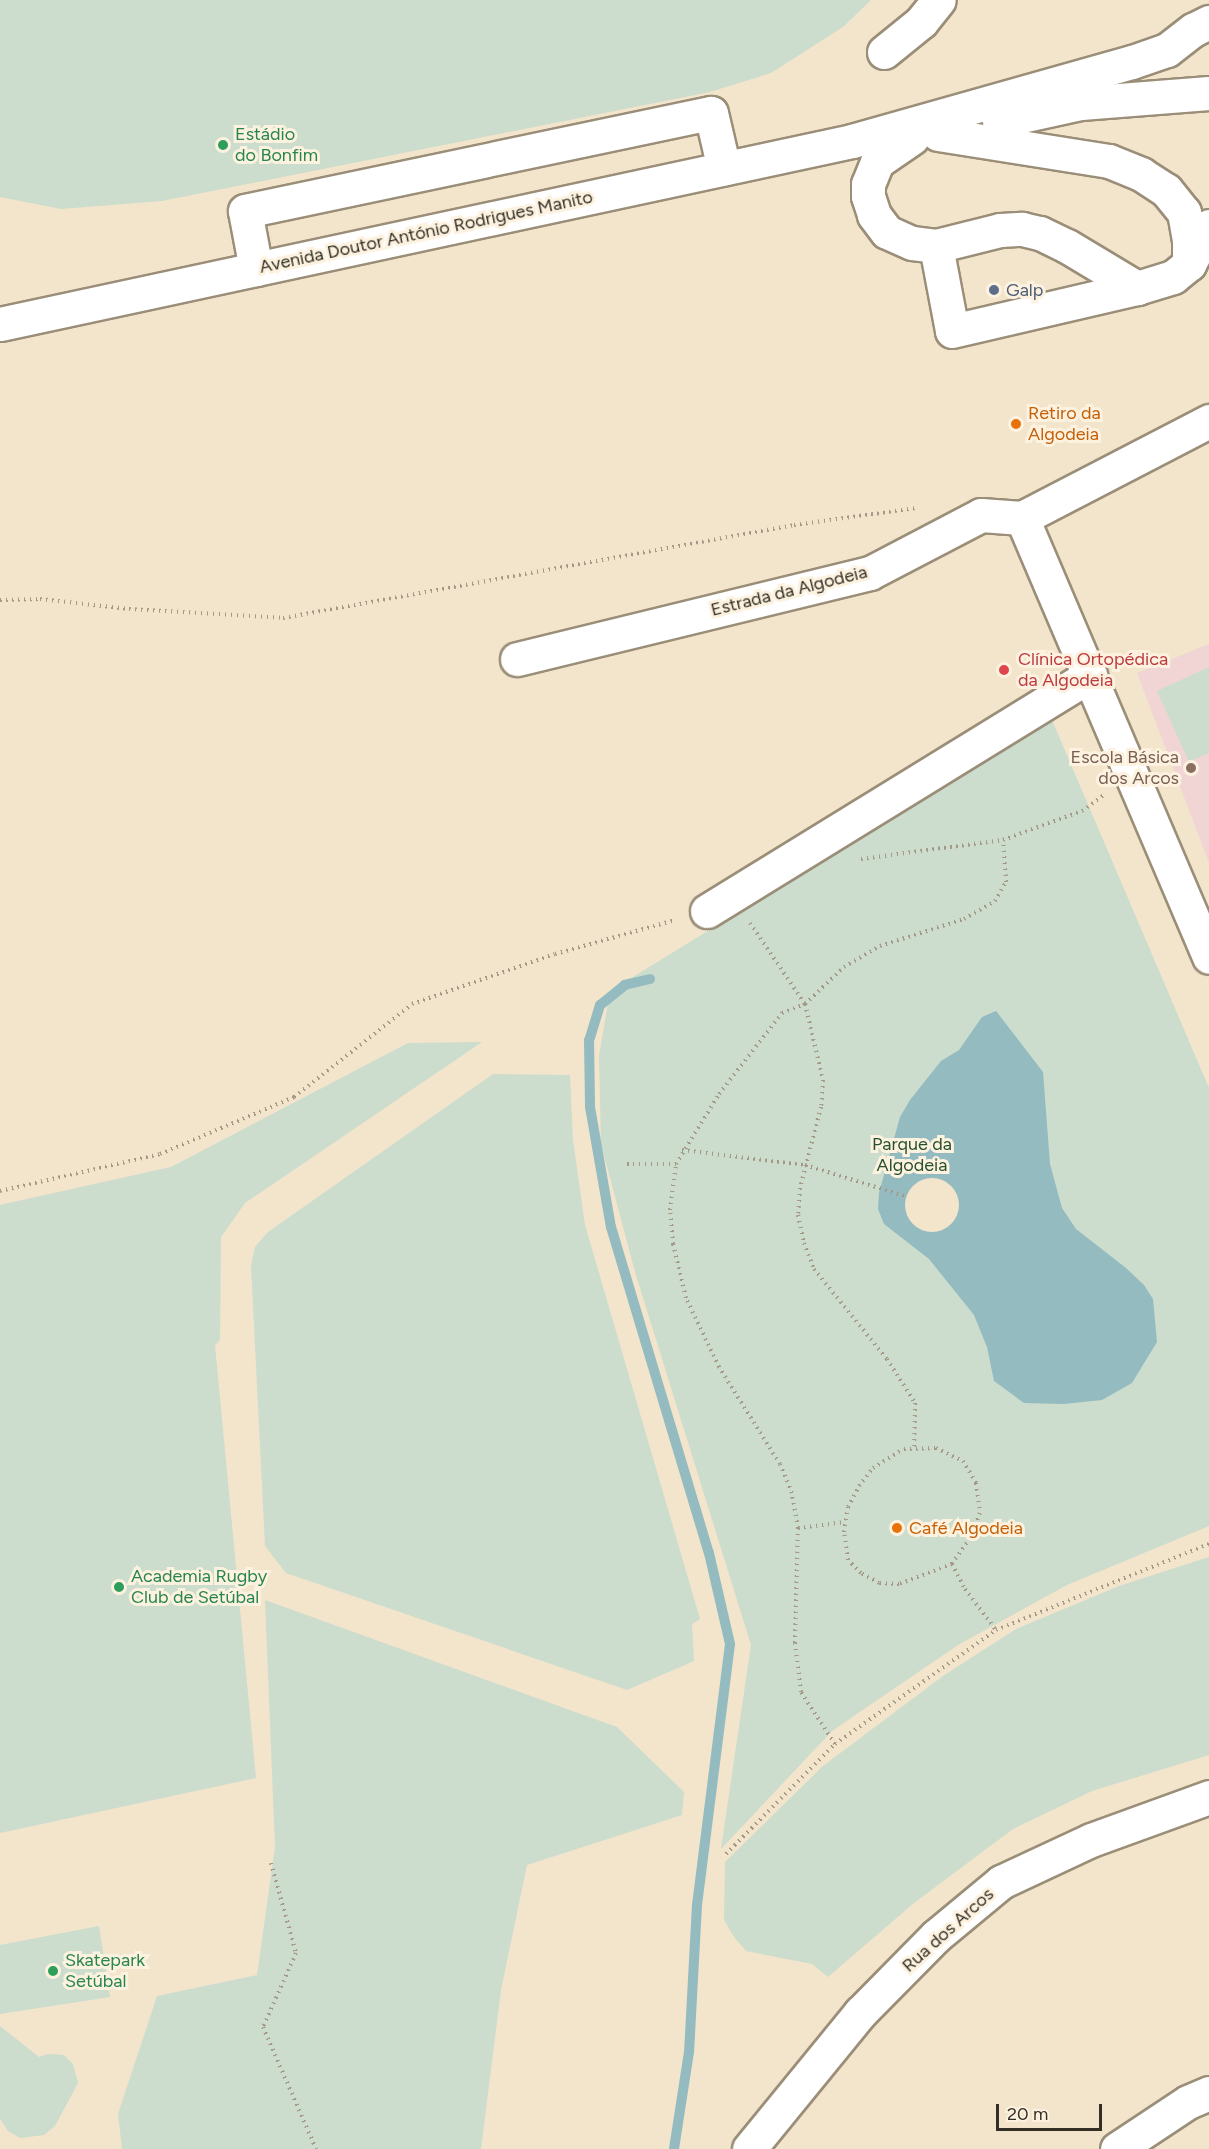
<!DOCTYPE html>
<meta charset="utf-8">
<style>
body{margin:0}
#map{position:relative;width:1209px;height:2149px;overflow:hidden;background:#f2e5cc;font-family:Figtree,sans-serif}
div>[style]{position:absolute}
.education>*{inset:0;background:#f0d5d4}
.green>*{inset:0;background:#ccdccd}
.water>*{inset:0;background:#94bbc0}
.pier>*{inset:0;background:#f2e5cc}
.round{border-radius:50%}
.stream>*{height:10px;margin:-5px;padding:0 5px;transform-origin:5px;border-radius:5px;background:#94bbc0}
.path>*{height:4px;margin-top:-2px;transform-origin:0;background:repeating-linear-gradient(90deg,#a39986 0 1.5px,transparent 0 6px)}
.roads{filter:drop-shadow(2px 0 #9b8e78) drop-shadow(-2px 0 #9b8e78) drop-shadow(0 2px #9b8e78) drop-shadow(0 -2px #9b8e78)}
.minor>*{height:33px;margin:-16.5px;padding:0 16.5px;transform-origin:16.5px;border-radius:16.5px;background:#fff}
.dots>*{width:16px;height:16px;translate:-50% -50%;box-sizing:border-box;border:3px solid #fdf2df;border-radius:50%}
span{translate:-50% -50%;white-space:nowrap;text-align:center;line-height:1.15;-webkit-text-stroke:6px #fdf2df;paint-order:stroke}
.leisure-label{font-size:18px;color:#27864d}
.left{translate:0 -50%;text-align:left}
.street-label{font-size:18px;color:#342f25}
.service-label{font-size:18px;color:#4e5e75}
.food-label{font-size:18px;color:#c56008}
.health-label{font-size:18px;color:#be3a42}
.education-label{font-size:18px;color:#785e54}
.right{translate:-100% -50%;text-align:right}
.park-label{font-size:18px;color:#27502f}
.scale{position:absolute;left:996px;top:2104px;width:106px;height:27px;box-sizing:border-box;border:3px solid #342f25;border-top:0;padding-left:8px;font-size:18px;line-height:21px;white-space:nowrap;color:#342f25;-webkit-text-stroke:4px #fdf2df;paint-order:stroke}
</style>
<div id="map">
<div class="education">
<div style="clip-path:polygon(1209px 644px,1209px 863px,1137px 673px)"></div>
</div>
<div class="green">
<div style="clip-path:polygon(0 0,871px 0,843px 27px,771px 73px,710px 92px,162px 201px,61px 209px,0 197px)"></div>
<div style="clip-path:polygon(1209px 667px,1209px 753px,1189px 762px,1157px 691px)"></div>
<div style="clip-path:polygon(1052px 720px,1209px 1088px,1209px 1526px,1067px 1585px,958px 1645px,832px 1731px,721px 1849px,751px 1645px,635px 1272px,601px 1144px,599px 1056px,610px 991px)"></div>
<div style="clip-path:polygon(482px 1042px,245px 1203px,221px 1237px,220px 1340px,215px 1345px,256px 1778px,0 1833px,0 1205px,171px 1167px,408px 1043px)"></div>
<div style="clip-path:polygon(493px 1074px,570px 1075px,573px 1140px,585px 1225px,700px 1619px,692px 1624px,694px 1661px,627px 1690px,286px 1573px,265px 1546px,251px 1266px,255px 1247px,268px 1232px)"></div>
<div style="clip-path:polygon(1209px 1557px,1209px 1755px,1092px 1791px,1013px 1829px,914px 1903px,828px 1977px,812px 1964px,746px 1951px,734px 1937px,724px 1920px,725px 1862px,823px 1766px,943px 1676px,1016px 1629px,1119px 1586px)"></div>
<div style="clip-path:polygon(265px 1600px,617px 1727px,684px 1792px,682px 1815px,527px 1865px,501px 1990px,481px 2149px,122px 2149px,118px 2114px,157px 1996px,257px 1975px,275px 1847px)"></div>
<div style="clip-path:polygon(99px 1926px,110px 1997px,0 2014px,0 1945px)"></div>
<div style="clip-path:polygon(0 2026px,39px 2057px,48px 2054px,64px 2055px,73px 2064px,78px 2083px,55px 2126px,44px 2135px,20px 2138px,8px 2131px,0 2119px)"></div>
</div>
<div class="water">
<div style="clip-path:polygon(996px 1011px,1043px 1072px,1050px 1164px,1062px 1208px,1076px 1229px,1126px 1268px,1144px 1285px,1153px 1299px,1157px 1342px,1132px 1383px,1102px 1400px,1064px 1404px,1024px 1403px,994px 1381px,987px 1347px,974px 1315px,929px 1259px,884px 1224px,878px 1209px,879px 1193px,900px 1117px,910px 1100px,941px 1061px,959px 1050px,982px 1017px)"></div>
</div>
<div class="pier">
<div class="round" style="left:905px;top:1178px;width:54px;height:54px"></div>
</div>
<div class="stream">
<div style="left:650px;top:979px;width:26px;rotate:167deg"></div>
<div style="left:625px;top:985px;width:32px;rotate:141deg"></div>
<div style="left:600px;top:1005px;width:37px;rotate:107deg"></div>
<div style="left:589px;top:1040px;width:67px;rotate:89.1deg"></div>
<div style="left:590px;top:1107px;width:122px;rotate:80.1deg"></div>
<div style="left:611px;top:1227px;width:340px;rotate:73.3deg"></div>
<div style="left:709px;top:1553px;width:93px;rotate:77deg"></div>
<div style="left:730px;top:1644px;width:263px;rotate:97.2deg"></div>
<div style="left:697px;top:1905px;width:147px;rotate:93.1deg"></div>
<div style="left:689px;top:2052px;width:98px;rotate:98.8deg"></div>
</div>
<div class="path">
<div style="left:0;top:600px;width:40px;rotate:-1.4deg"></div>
<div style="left:40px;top:599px;width:90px;rotate:6.4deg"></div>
<div style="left:129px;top:609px;width:154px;rotate:3.3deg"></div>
<div style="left:283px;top:618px;width:519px;rotate:-10.31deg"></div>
<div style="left:794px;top:525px;width:123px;rotate:-7.9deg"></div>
<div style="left:861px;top:859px;width:143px;rotate:-7.6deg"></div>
<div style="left:1003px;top:840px;width:84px;rotate:-20.2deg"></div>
<div style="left:1082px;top:811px;width:26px;rotate:-36deg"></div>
<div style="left:750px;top:923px;width:98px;rotate:55.8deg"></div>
<div style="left:805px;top:1004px;width:78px;rotate:76.7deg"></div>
<div style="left:823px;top:1080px;width:27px;rotate:94deg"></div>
<div style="left:821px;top:1107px;width:84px;rotate:104.5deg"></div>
<div style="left:800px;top:1188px;width:27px;rotate:94deg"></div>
<div style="left:798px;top:1215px;width:29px;rotate:78deg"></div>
<div style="left:804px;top:1243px;width:28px;rotate:69deg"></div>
<div style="left:814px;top:1269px;width:116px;rotate:51deg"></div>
<div style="left:887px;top:1359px;width:52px;rotate:57.5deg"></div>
<div style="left:915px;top:1403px;width:46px;rotate:91.2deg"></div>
<div style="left:682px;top:1150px;width:124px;rotate:7deg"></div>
<div style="left:805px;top:1165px;width:105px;rotate:17.2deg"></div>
<div style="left:627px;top:1164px;width:49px"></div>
<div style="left:0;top:1191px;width:164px;rotate:-13deg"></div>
<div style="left:160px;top:1154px;width:146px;rotate:-23deg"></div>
<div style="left:294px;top:1097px;width:150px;rotate:-38.2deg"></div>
<div style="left:412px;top:1004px;width:151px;rotate:-19.3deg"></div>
<div style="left:555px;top:954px;width:125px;rotate:-15.8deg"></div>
<div style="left:936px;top:1448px;width:30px;rotate:26deg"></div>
<div style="left:963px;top:1461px;width:26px;rotate:59deg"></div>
<div style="left:976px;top:1483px;width:30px;rotate:82deg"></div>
<div style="left:980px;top:1513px;width:27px;rotate:112deg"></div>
<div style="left:970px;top:1538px;width:32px;rotate:125deg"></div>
<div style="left:952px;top:1564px;width:57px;rotate:159.3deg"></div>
<div style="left:899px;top:1584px;width:20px;rotate:-177deg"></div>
<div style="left:879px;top:1583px;width:21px;rotate:-151deg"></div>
<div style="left:861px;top:1573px;width:18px;rotate:-135deg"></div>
<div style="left:848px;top:1560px;width:28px;rotate:-98deg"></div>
<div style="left:844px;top:1532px;width:25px;rotate:-81deg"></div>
<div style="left:848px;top:1507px;width:24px;rotate:-62deg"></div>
<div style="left:859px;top:1486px;width:23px;rotate:-52deg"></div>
<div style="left:873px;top:1468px;width:36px;rotate:-32deg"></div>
<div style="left:904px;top:1449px;width:32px;rotate:-2deg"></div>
<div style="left:798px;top:1528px;width:48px;rotate:-7.1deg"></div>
<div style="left:952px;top:1564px;width:28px;rotate:63deg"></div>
<div style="left:965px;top:1589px;width:51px;rotate:52.9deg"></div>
<div style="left:835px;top:1744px;width:62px;rotate:-123.2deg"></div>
<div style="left:801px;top:1692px;width:49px;rotate:-97deg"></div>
<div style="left:795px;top:1643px;width:115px;rotate:-88.5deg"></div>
<div style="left:798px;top:1528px;width:36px;rotate:-100deg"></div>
<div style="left:792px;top:1493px;width:31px;rotate:-112deg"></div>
<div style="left:780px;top:1464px;width:115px;rotate:-122.2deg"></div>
<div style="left:719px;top:1367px;width:76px;rotate:-115.6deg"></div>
<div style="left:686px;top:1298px;width:56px;rotate:-103.5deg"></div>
<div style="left:673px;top:1244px;width:34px;rotate:-95deg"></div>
<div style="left:670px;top:1210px;width:46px;rotate:-82.6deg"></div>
<div style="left:676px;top:1164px;width:82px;rotate:-58.4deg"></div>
<div style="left:719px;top:1094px;width:103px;rotate:-52.1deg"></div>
<div style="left:782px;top:1013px;width:25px;rotate:-21deg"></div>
<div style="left:805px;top:1004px;width:54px;rotate:-43.5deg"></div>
<div style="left:844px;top:967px;width:42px;rotate:-30.3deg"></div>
<div style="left:880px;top:946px;width:88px;rotate:-17.8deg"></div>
<div style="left:964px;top:919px;width:36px;rotate:-30deg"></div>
<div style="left:995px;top:901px;width:22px;rotate:-60deg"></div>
<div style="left:1006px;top:882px;width:42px;rotate:-94.1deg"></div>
<div style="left:726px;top:1854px;width:155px;rotate:-45.3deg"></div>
<div style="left:835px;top:1744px;width:197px;rotate:-35.3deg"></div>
<div style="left:996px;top:1630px;width:230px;rotate:-22deg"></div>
<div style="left:271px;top:1863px;width:93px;rotate:74.5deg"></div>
<div style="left:296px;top:1953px;width:81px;rotate:114deg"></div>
<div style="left:263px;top:2027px;width:133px;rotate:66.5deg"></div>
</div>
<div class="roads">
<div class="minor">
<div style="left:884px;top:52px;width:48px;rotate:-39deg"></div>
<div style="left:921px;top:22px;width:28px;rotate:-51deg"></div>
<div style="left:999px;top:121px;width:84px;rotate:-12.4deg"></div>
<div style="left:1081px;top:103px;width:128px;rotate:-4.5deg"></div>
<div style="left:938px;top:134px;width:173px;rotate:9deg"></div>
<div style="left:1109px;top:161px;width:35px;rotate:22deg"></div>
<div style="left:1141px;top:174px;width:30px;rotate:33deg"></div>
<div style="left:1166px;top:190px;width:28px;rotate:51deg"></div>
<div style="left:1184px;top:212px;width:28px;rotate:80deg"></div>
<div style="left:1189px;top:240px;width:24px;rotate:90deg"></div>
<div style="left:912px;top:138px;width:42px;rotate:145.6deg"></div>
<div style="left:877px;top:162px;width:24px;rotate:112deg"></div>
<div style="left:868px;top:184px;width:12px;rotate:90deg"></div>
<div style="left:868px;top:196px;width:20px;rotate:72deg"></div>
<div style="left:874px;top:215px;width:21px;rotate:53deg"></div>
<div style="left:887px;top:232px;width:27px;rotate:24deg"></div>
<div style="left:912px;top:243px;width:24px;rotate:7deg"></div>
<div style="left:936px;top:246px;width:66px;rotate:-14deg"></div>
<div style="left:1000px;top:230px;width:22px;rotate:-3deg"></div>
<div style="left:1022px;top:229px;width:18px;rotate:13deg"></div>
<div style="left:1040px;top:233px;width:30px;rotate:26deg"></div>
<div style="left:1067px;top:246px;width:82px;rotate:31deg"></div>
<div style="left:1137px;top:288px;width:38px;rotate:-17deg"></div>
<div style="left:1173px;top:277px;width:21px;rotate:-39deg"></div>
<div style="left:1189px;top:264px;width:43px;rotate:-62.2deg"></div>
<div style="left:936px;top:246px;width:86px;rotate:79.3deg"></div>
<div style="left:952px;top:331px;width:190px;rotate:-13.1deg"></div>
<div style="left:256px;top:269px;width:59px;rotate:-100.7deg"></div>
<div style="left:245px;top:211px;width:476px;rotate:-11.9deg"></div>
<div style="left:711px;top:113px;width:57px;rotate:76.9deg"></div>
<div style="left:0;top:324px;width:871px;rotate:-12.12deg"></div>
<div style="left:852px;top:141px;width:291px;rotate:-15.8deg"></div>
<div style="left:1132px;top:62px;width:37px;rotate:-19deg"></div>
<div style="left:1167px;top:50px;width:33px;rotate:-38deg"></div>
<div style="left:1193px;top:30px;width:18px;rotate:-27deg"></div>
<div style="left:1022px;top:518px;width:477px;rotate:66.9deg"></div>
<div style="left:517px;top:659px;width:363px;rotate:-13.7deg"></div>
<div style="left:870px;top:573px;width:125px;rotate:-27.6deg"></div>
<div style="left:981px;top:515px;width:41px;rotate:4.2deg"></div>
<div style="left:1022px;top:518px;width:211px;rotate:-27.4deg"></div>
<div style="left:707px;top:911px;width:450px;rotate:-31.6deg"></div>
<div style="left:749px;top:2149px;width:176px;rotate:-50.8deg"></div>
<div style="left:860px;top:2013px;width:108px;rotate:-45.4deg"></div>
<div style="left:936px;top:1936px;width:85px;rotate:-39.7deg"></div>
<div style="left:1001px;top:1882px;width:99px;rotate:-25deg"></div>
<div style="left:1091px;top:1840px;width:126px;rotate:-20deg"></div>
<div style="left:1117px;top:2149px;width:85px;rotate:-33.5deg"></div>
<div style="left:1188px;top:2102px;width:23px;rotate:-23deg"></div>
</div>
</div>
<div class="dots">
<div style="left:223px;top:145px;background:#2e9e5b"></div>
<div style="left:994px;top:290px;background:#5c6f8a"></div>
<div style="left:1016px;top:424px;background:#e8710a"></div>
<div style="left:1004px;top:670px;background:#e0444e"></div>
<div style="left:1191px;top:768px;background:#8d6e63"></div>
<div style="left:897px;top:1528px;background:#e8710a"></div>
<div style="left:119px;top:1587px;background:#2e9e5b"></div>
<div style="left:53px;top:1971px;background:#2e9e5b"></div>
</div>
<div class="leisure-label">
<span class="left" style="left:235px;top:145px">Estádio<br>do Bonfim</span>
<span class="left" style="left:131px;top:1587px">Academia Rugby<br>Club de Setúbal</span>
<span class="left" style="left:65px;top:1971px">Skatepark<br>Setúbal</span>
</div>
<div class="street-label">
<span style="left:426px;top:232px;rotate:-12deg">Avenida Doutor António Rodrigues Manito</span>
<span style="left:789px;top:591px;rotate:-14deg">Estrada da Algodeia</span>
<span style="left:948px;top:1930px;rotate:-42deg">Rua dos Arcos</span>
</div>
<div class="service-label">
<span class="left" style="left:1006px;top:290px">Galp</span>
</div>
<div class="food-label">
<span class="left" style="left:1028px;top:424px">Retiro da<br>Algodeia</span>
<span class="left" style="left:909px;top:1528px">Café Algodeia</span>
</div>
<div class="health-label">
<span class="left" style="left:1018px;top:670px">Clínica Ortopédica<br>da Algodeia</span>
</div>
<div class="education-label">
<span class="right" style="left:1179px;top:768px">Escola Básica<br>dos Arcos</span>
</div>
<div class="park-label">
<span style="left:912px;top:1155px">Parque da<br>Algodeia</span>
</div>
<div class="scale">20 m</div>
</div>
